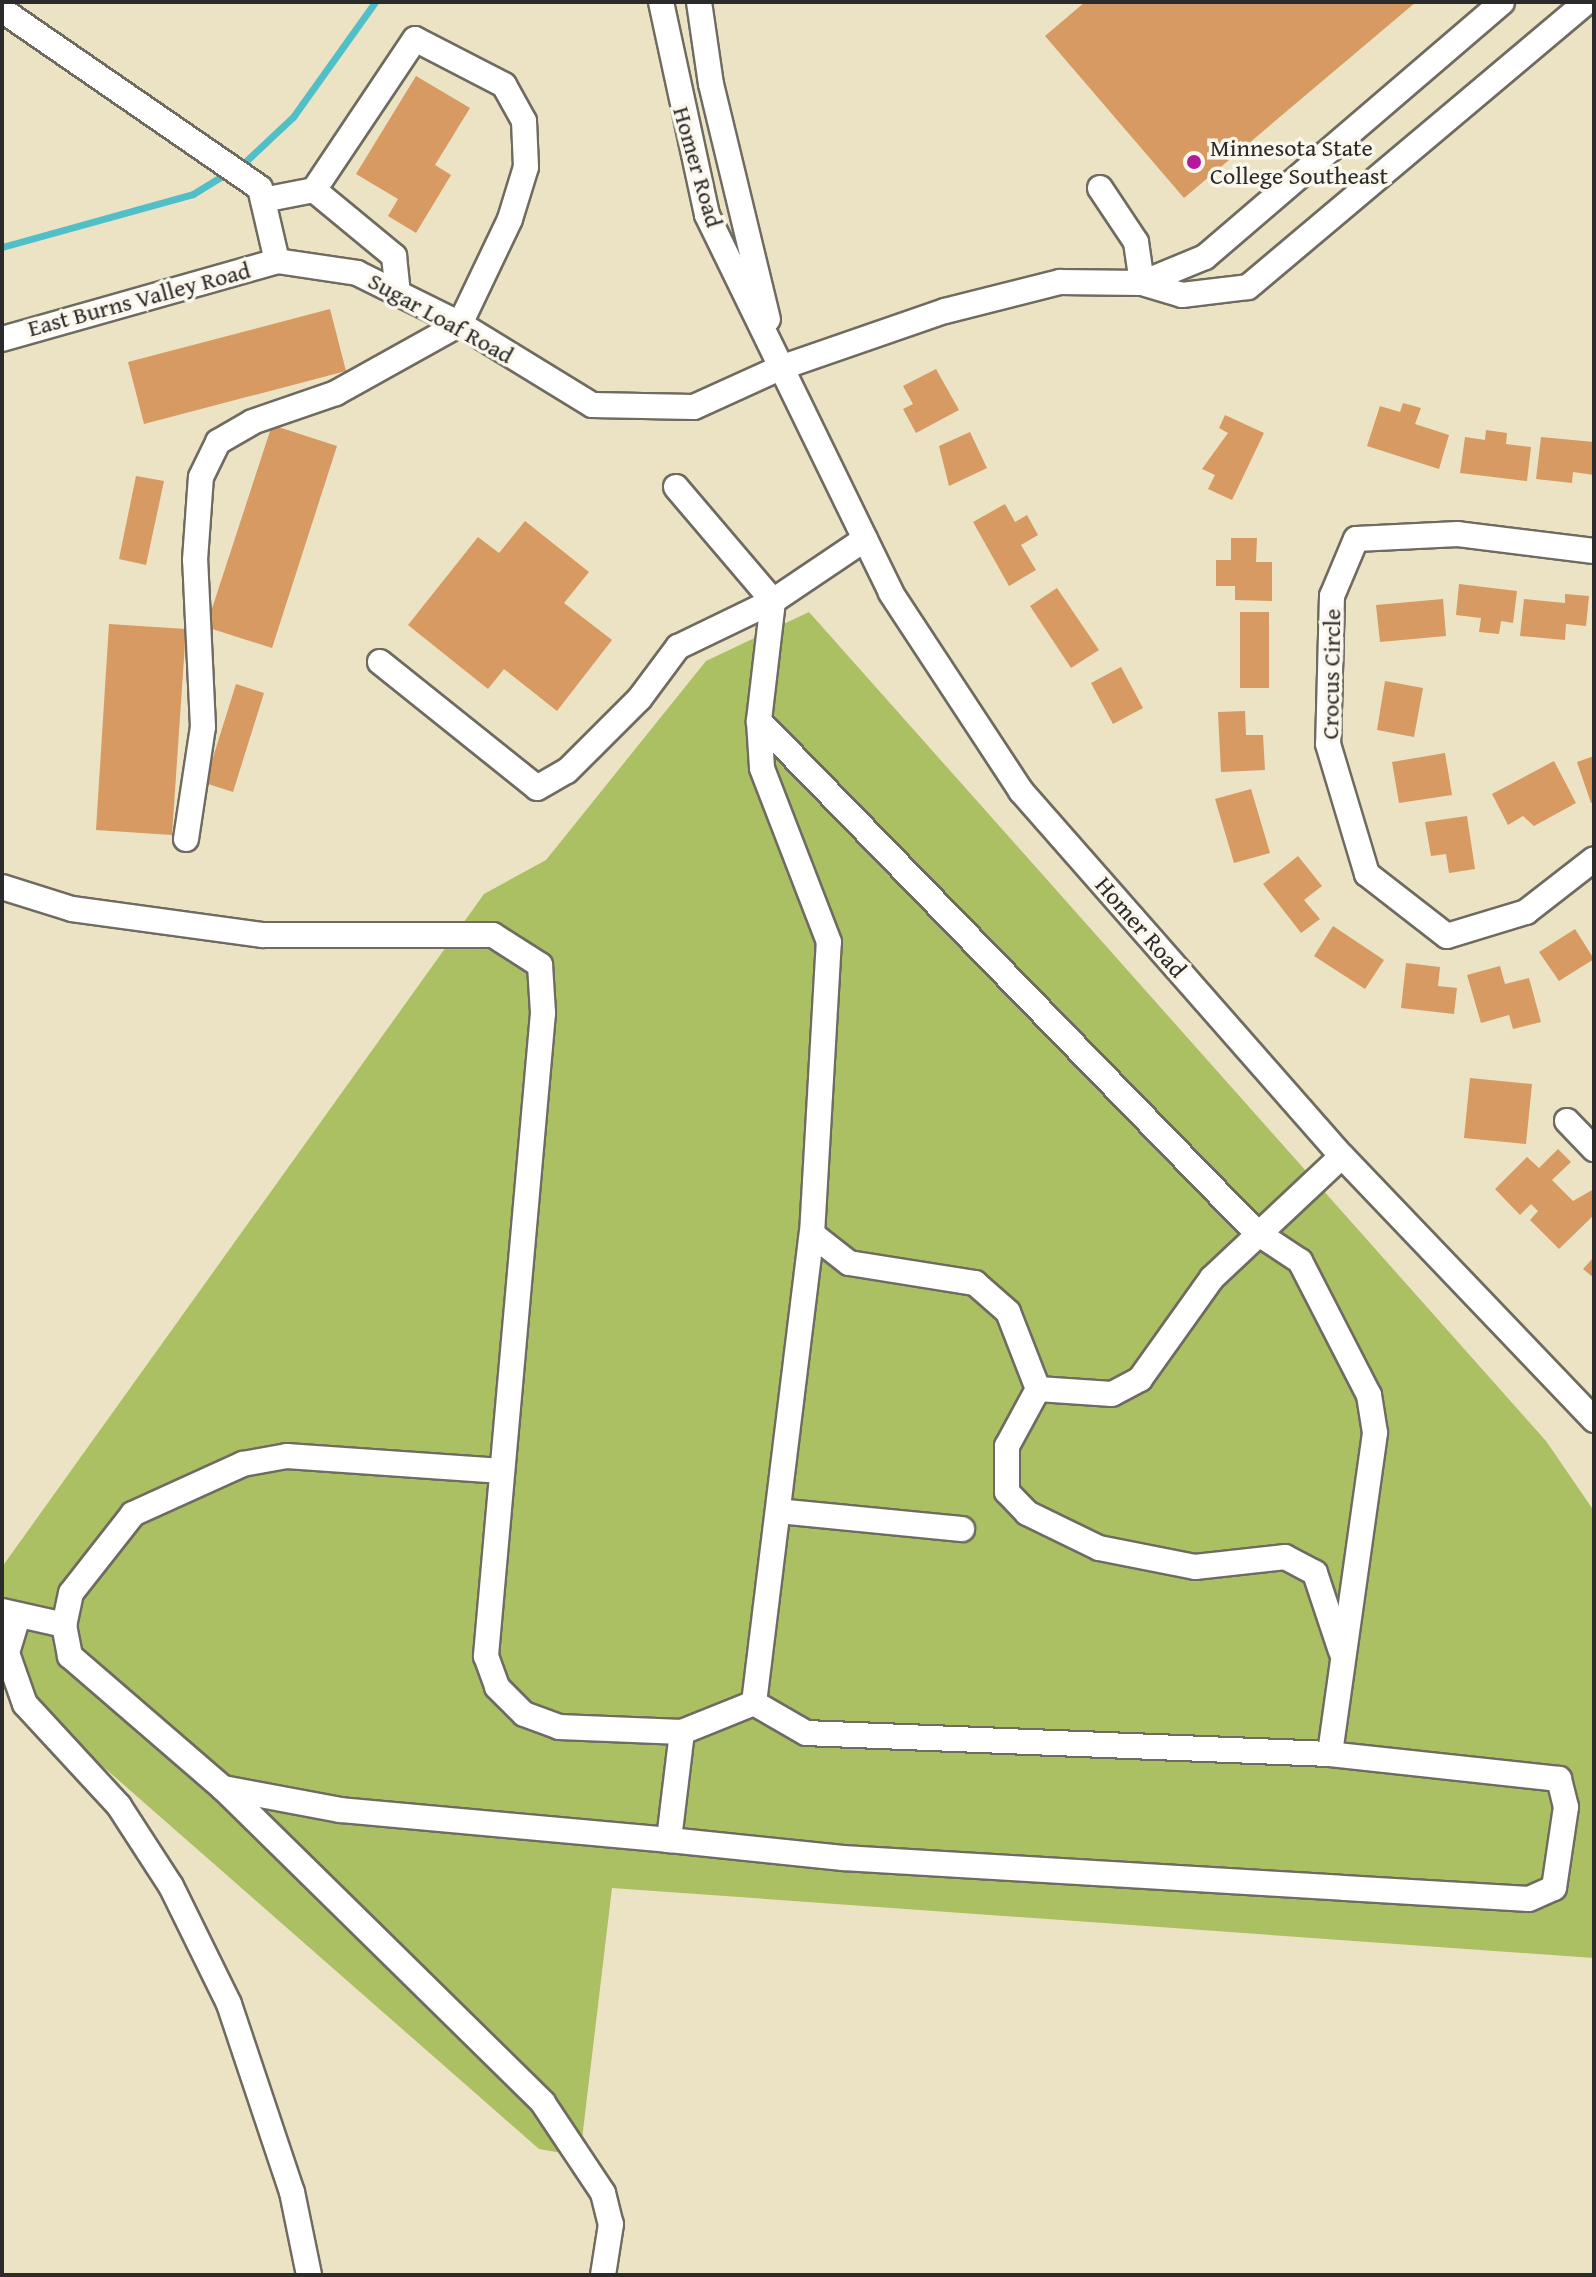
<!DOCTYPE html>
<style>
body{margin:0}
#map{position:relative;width:1596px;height:2277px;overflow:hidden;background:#ece3c4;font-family:"Gentium Book Plus",serif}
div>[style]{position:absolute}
.green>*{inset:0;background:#abbf63}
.stream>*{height:7px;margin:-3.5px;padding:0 3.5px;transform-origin:3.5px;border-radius:3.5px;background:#51bfc7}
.building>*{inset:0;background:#d69a62}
.roads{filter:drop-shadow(2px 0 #6f6b61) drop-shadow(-2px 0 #6f6b61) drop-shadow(0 2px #6f6b61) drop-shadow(0 -2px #6f6b61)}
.minor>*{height:24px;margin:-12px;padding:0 12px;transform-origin:12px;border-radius:12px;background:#fff}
.dots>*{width:22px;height:22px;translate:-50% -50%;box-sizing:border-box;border:4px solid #fbf7ec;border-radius:50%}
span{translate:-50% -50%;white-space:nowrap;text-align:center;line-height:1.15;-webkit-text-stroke:7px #fbf7ec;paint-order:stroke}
.poi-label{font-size:24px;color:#2b2b2b}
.left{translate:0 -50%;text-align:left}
.street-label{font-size:24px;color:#2b2b2b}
.frame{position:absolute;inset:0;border:4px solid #2b2b2b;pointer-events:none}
</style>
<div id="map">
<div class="green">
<div style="clip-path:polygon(809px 612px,1546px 1441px,1594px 1511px,1594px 1958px,612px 1888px,580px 2156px,539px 2149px,2px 1678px,2px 1567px,484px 894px,546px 860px,706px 661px)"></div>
</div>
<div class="stream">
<div style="left:2px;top:247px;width:198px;rotate:-15.5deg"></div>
<div style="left:193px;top:194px;width:61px;rotate:-31.6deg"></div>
<div style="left:245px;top:162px;width:66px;rotate:-43.2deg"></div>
<div style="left:293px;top:117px;width:141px;rotate:-54.5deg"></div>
</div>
<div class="building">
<div style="clip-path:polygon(1085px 2px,1416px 2px,1184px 198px,1045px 36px)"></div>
<div style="clip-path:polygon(416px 76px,470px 108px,435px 165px,451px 175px,416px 233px,388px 216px,398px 199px,356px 174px)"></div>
<div style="clip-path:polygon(330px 309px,346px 371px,144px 424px,128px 362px)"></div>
<div style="clip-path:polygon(936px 369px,959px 410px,916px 433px,903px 409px,913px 404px,903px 386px)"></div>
<div style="clip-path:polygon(1403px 403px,1421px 408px,1415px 424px,1449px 435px,1439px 469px,1367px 446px,1380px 406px,1400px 412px)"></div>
<div style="clip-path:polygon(1225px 415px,1264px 433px,1232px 500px,1208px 489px,1215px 475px,1202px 469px,1228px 433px,1219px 428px)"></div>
<div style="clip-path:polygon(272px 425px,337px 446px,272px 648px,206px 627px)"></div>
<div style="clip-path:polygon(1486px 430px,1507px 433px,1506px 444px,1531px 447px,1527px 481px,1460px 473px,1465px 437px,1485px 440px)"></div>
<div style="clip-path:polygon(970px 432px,987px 468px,949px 486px,939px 446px)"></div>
<div style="clip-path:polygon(1541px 437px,1594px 442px,1594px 475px,1573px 472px,1572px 483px,1536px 479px)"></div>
<div style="clip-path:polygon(136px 476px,164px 481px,146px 565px,119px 559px)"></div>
<div style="clip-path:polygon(1005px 504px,1015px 522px,1027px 515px,1038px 535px,1021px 545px,1036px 570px,1009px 586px,973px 522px)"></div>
<div style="clip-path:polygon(525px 521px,589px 572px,564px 603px,612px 640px,557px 711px,504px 669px,488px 689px,408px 625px,478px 537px,499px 553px)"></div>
<div style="clip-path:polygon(1231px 538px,1257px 538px,1256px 562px,1272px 562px,1272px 601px,1235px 600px,1235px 586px,1216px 586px,1216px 560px,1231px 560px)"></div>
<div style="clip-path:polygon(1459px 584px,1517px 591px,1513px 623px,1501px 621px,1499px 634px,1479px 632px,1481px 618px,1456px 615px)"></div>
<div style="clip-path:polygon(1057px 588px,1099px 650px,1071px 668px,1030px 606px)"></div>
<div style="clip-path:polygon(1565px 594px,1589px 596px,1586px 626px,1566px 624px,1565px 640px,1520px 636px,1524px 599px,1565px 603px)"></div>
<div style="clip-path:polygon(1443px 599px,1446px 636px,1380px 642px,1376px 605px)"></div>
<div style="clip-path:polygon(1240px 612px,1269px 612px,1269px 688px,1240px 688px)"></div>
<div style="clip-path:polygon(109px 624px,186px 629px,172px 835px,96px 830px)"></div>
<div style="clip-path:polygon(1121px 667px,1143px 708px,1113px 724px,1091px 683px)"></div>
<div style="clip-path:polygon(1385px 681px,1423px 688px,1414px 737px,1377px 730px)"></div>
<div style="clip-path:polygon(236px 684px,264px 693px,233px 792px,205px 783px)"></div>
<div style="clip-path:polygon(1245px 711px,1246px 735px,1263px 735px,1265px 770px,1221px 772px,1218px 712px)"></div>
<div style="clip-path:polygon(1445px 753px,1452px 795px,1399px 803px,1392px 762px)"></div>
<div style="clip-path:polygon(1594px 756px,1594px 802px,1591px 803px,1577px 762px)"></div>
<div style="clip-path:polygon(1554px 761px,1576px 803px,1534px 826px,1523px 816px,1508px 825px,1492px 794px)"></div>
<div style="clip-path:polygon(1251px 789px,1270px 853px,1234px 863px,1215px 799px)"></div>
<div style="clip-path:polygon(1467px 816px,1475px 869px,1449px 873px,1446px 854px,1431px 856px,1425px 822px)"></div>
<div style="clip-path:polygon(1298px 856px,1322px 886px,1304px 900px,1320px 919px,1301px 933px,1263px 884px)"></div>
<div style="clip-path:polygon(1333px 926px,1384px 960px,1365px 989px,1314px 956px)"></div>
<div style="clip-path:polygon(1575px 929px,1594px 959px,1559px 981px,1539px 952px)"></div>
<div style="clip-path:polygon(1406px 963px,1440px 967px,1438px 986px,1457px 988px,1454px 1014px,1401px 1008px)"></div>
<div style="clip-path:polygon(1500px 966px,1505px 984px,1529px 978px,1541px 1022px,1513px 1029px,1509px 1015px,1481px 1023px,1467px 975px)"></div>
<div style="clip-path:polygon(1470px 1078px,1532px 1084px,1526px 1144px,1464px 1138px)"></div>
<div style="clip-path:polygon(1558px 1149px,1571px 1162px,1552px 1180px,1573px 1201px,1594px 1189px,1594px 1215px,1559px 1249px,1530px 1220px,1538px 1211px,1531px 1204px,1520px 1215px,1495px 1189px,1527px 1157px,1539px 1168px)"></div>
<div style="clip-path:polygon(1594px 1257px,1594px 1278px,1583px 1269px)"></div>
</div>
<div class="roads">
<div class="minor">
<div style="left:661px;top:2px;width:218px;rotate:77.8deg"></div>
<div style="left:707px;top:215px;width:420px;rotate:64deg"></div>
<div style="left:891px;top:593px;width:237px;rotate:56.7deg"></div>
<div style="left:1021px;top:791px;width:486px;rotate:48.7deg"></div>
<div style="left:1342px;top:1156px;width:365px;rotate:46.3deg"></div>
<div style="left:699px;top:2px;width:83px;rotate:81.7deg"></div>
<div style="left:711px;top:84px;width:242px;rotate:76.4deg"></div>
<div style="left:2px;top:10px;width:313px;rotate:34.6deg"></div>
<div style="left:260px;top:188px;width:75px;rotate:76.9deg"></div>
<div style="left:277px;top:261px;width:81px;rotate:8.5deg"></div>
<div style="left:357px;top:273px;width:115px;rotate:26.3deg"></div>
<div style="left:460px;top:324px;width:155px;rotate:31.5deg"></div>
<div style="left:592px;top:405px;width:102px;rotate:1.1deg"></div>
<div style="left:694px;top:407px;width:94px;rotate:-24.4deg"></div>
<div style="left:780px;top:368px;width:175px;rotate:-19.1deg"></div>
<div style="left:945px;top:311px;width:119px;rotate:-14.2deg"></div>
<div style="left:1060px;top:282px;width:82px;rotate:0.7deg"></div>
<div style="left:1142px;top:283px;width:42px;rotate:16.7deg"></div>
<div style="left:1182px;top:295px;width:66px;rotate:-6.9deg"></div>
<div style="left:1248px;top:287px;width:442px;rotate:-40.1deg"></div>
<div style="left:1100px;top:188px;width:65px;rotate:56.3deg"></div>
<div style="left:1136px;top:242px;width:41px;rotate:81.7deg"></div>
<div style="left:314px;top:190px;width:104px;rotate:39.5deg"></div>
<div style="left:394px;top:256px;width:37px;rotate:84deg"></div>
<div style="left:1142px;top:283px;width:68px;rotate:-22.4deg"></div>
<div style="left:1205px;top:257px;width:391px;rotate:-40.6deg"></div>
<div style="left:2px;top:339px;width:286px;rotate:-15.8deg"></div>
<div style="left:676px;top:487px;width:150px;rotate:49.6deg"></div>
<div style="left:773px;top:601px;width:121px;rotate:96.7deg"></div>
<div style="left:759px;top:721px;width:713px;rotate:45.8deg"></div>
<div style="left:1256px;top:1232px;width:53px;rotate:33.4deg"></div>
<div style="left:1300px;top:1261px;width:151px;rotate:62.8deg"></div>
<div style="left:1369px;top:1395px;width:38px;rotate:81deg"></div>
<div style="left:1375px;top:1433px;width:324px;rotate:98deg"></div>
<div style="left:1594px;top:551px;width:137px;rotate:-172.9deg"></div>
<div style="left:1458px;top:534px;width:102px;rotate:177.2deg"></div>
<div style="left:1356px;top:539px;width:62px;rotate:112.8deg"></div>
<div style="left:1332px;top:596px;width:148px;rotate:91.5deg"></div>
<div style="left:1328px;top:744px;width:136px;rotate:73.3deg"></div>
<div style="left:1367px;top:874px;width:101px;rotate:37.8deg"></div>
<div style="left:1447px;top:936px;width:83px;rotate:-16.9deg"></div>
<div style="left:1526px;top:912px;width:86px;rotate:-37.9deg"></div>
<div style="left:380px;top:662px;width:201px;rotate:38.7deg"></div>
<div style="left:537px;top:788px;width:34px;rotate:-30deg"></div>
<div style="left:567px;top:771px;width:103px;rotate:-45deg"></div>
<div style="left:640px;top:698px;width:64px;rotate:-53.3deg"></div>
<div style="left:678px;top:647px;width:106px;rotate:-25.8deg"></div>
<div style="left:773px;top:601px;width:111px;rotate:-34deg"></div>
<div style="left:186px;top:839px;width:113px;rotate:-81.4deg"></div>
<div style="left:203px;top:727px;width:167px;rotate:-92.7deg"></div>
<div style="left:195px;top:560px;width:83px;rotate:-85.9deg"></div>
<div style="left:201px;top:477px;width:39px;rotate:-64deg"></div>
<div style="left:218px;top:442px;width:39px;rotate:-30deg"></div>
<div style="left:252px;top:422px;width:89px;rotate:-19deg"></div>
<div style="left:336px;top:393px;width:142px;rotate:-29.1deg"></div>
<div style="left:460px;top:324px;width:116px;rotate:-64.5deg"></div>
<div style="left:510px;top:219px;width:54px;rotate:-72.9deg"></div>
<div style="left:526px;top:167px;width:46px;rotate:-92.5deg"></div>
<div style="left:524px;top:121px;width:41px;rotate:-119.1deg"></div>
<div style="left:504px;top:85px;width:100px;rotate:-152.7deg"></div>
<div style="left:415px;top:39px;width:182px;rotate:123.8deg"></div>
<div style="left:314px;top:190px;width:52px;rotate:168.9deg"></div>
<div style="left:2px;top:887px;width:73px;rotate:17.4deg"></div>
<div style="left:72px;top:909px;width:193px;rotate:7.8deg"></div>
<div style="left:263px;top:935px;width:230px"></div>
<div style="left:493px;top:935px;width:56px;rotate:32.6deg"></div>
<div style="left:540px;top:965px;width:48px;rotate:86.4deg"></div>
<div style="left:543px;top:1013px;width:646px;rotate:95.07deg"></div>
<div style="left:486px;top:1656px;width:33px;rotate:70deg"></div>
<div style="left:497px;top:1687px;width:38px;rotate:45deg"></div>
<div style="left:524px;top:1714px;width:37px;rotate:20deg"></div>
<div style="left:559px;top:1727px;width:123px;rotate:2.3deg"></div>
<div style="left:682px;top:1732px;width:109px;rotate:96.9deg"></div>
<div style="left:669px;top:1840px;width:175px;rotate:5.9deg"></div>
<div style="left:843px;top:1858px;width:687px;rotate:3.42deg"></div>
<div style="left:1529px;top:1899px;width:27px;rotate:-24deg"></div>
<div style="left:1554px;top:1888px;width:82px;rotate:-81.6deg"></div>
<div style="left:1566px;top:1807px;width:29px;rotate:-104deg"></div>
<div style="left:1559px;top:1779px;width:230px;rotate:-173.8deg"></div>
<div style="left:1330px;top:1754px;width:524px;rotate:-177.71deg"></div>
<div style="left:806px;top:1733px;width:60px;rotate:-150deg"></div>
<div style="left:1567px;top:1121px;width:39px;rotate:46deg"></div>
<div style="left:812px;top:1234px;width:47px;rotate:38.1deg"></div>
<div style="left:849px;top:1263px;width:128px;rotate:9deg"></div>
<div style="left:975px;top:1283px;width:44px;rotate:41.3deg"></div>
<div style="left:1008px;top:1312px;width:83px;rotate:68.7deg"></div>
<div style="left:1038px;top:1389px;width:65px;rotate:118.5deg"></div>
<div style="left:1007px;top:1446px;width:46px;rotate:90deg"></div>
<div style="left:1007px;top:1492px;width:29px;rotate:46deg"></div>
<div style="left:1027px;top:1513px;width:80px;rotate:25.9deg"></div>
<div style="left:1099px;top:1548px;width:98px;rotate:11.2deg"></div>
<div style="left:1195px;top:1567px;width:91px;rotate:-6.3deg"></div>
<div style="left:1285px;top:1557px;width:34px;rotate:28deg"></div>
<div style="left:1315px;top:1573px;width:82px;rotate:71.6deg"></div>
<div style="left:1038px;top:1389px;width:74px;rotate:3.9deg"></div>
<div style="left:1112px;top:1394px;width:32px;rotate:-28deg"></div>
<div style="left:1140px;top:1379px;width:124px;rotate:-54.5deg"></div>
<div style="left:1212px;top:1278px;width:178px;rotate:-43.2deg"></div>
<div style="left:502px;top:1471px;width:216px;rotate:-176deg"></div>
<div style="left:287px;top:1456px;width:45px;rotate:169.7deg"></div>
<div style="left:243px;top:1464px;width:121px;rotate:155.6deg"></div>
<div style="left:133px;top:1514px;width:100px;rotate:128.1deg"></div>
<div style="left:71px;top:1593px;width:33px;rotate:102deg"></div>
<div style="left:64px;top:1625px;width:32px;rotate:79deg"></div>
<div style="left:70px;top:1656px;width:202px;rotate:40.8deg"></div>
<div style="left:223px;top:1788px;width:449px;rotate:44.5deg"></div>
<div style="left:543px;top:2103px;width:108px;rotate:56.3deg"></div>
<div style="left:603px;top:2193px;width:32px;rotate:76deg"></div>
<div style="left:611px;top:2224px;width:52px;rotate:98.9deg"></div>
<div style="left:778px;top:1511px;width:185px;rotate:5.6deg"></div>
<div style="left:2px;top:1611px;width:64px;rotate:12.7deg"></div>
<div style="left:17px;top:1620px;width:34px;rotate:107deg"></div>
<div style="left:7px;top:1653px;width:54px;rotate:70.6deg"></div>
<div style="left:25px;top:1704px;width:139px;rotate:47.3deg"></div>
<div style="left:119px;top:1806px;width:95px;rotate:57deg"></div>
<div style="left:171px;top:1886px;width:131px;rotate:63.8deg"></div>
<div style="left:229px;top:2004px;width:198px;rotate:71.5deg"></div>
<div style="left:292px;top:2192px;width:85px;rotate:78.4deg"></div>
<div style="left:682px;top:1732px;width:78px;rotate:-21.9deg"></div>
<div style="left:754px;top:1703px;width:473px;rotate:-83deg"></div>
<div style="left:812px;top:1234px;width:292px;rotate:-86.7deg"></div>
<div style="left:829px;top:942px;width:186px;rotate:-111.1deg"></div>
<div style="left:762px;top:768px;width:47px;rotate:-93.7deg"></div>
<div style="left:223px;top:1788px;width:119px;rotate:10.6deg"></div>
<div style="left:340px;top:1810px;width:330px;rotate:5.2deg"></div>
</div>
</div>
<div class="dots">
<div style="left:1194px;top:162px;background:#b5179e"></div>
</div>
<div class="poi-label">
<span class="left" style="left:1210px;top:162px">Minnesota State<br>College Southeast</span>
</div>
<div class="street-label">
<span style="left:698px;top:167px;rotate:74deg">Homer Road</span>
<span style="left:139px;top:299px;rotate:-15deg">East Burns Valley Road</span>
<span style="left:441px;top:318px;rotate:29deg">Sugar Loaf Road</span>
<span style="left:1331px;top:674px;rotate:-89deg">Crocus Circle</span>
<span style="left:1141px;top:927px;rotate:49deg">Homer Road</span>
</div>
<div class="frame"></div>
</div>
